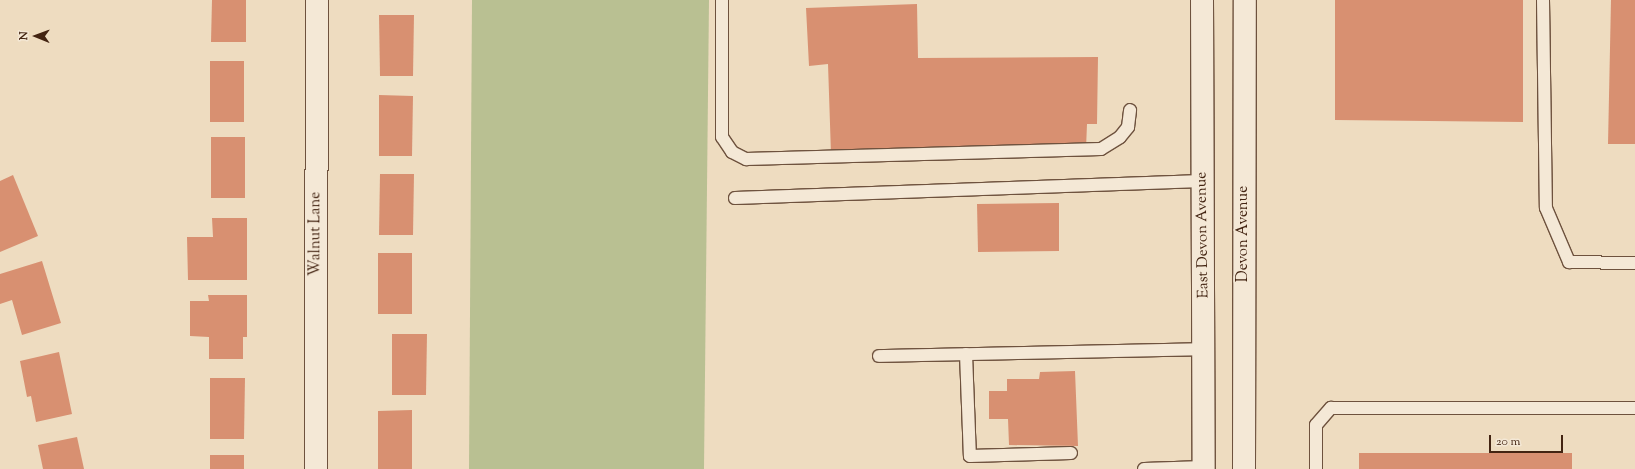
<!DOCTYPE html>
<style>
body{margin:0}
#map{position:relative;width:1635px;height:469px;overflow:hidden;background:#eedcc0;font-family:"Sorts Mill Goudy",serif}
div>[style]{position:absolute}
.green>*{inset:0;background:#b9c092}
.building>*{inset:0;background:#d89071}
.roads{filter:drop-shadow(1px 0 #6e523e) drop-shadow(-1px 0 #6e523e) drop-shadow(0 1px #6e523e) drop-shadow(0 -1px #6e523e)}
.lane>*{height:12px;margin:-6px;padding:0 6px;transform-origin:6px;border-radius:6px;background:#f4e8d6}
.street>*{height:22px;margin:-11px;padding:0 11px;transform-origin:11px;border-radius:11px;background:#f4e8d6}
.secondary>*{height:22px;margin:-11px;padding:0 11px;transform-origin:11px;border-radius:11px;background:#f4e8d6}
span{translate:-50% -50%;white-space:nowrap;text-align:center;line-height:1.15;-webkit-text-stroke:3px #f4e8d6;paint-order:stroke}
.street-label{font-size:15px;color:#432412}
.north{position:absolute;left:16px;top:16px;width:40px;height:40px;-webkit-text-stroke:3px #f4e8d6;paint-order:stroke;rotate:271deg;font-size:11px;font-weight:700;line-height:16px;text-align:center;color:#432412}
.north::after{content:'';display:block;margin:auto;width:14px;height:18px;background:#432412;clip-path:polygon(50% 0,100% 100%,50% 72%,0 100%)}
.scale{position:absolute;left:1489px;top:435px;width:74px;height:18px;box-sizing:border-box;border:2px solid #432412;border-top:0;padding-left:5px;font-size:12px;line-height:14px;white-space:nowrap;color:#432412;-webkit-text-stroke:3px #f4e8d6;paint-order:stroke}
</style>
<div id="map">
<div class="green">
<div style="clip-path:polygon(472px 0,709px 0,704px 469px,469px 469px)"></div>
</div>
<div class="building">
<div style="clip-path:polygon(212px 0,246px 0,246px 42px,211px 42px)"></div>
<div style="clip-path:polygon(1335px 0,1523px 0,1523px 122px,1335px 120px)"></div>
<div style="clip-path:polygon(1611px 0,1635px 0,1635px 144px,1608px 144px)"></div>
<div style="clip-path:polygon(917px 4px,918px 58px,1098px 57px,1097px 124px,1087px 124px,1086px 149px,831px 154px,828px 64px,809px 66px,806px 8px)"></div>
<div style="clip-path:polygon(379px 15px,414px 15px,413px 76px,380px 76px)"></div>
<div style="clip-path:polygon(210px 61px,244px 61px,244px 122px,210px 122px)"></div>
<div style="clip-path:polygon(379px 95px,413px 96px,412px 156px,379px 156px)"></div>
<div style="clip-path:polygon(211px 137px,245px 137px,245px 198px,211px 198px)"></div>
<div style="clip-path:polygon(380px 174px,414px 174px,413px 235px,379px 235px)"></div>
<div style="clip-path:polygon(13px 175px,38px 236px,0 252px,0 181px)"></div>
<div style="clip-path:polygon(1059px 203px,1059px 251px,978px 252px,977px 204px)"></div>
<div style="clip-path:polygon(212px 218px,247px 218px,247px 280px,188px 280px,187px 237px,213px 237px)"></div>
<div style="clip-path:polygon(378px 253px,412px 253px,412px 314px,378px 314px)"></div>
<div style="clip-path:polygon(42px 261px,61px 323px,22px 335px,12px 300px,0 304px,0 274px)"></div>
<div style="clip-path:polygon(208px 295px,247px 295px,247px 337px,243px 337px,243px 359px,209px 359px,209px 337px,190px 336px,190px 301px,209px 301px)"></div>
<div style="clip-path:polygon(392px 334px,427px 334px,426px 395px,392px 395px)"></div>
<div style="clip-path:polygon(59px 352px,72px 414px,36px 422px,31px 396px,27px 397px,20px 361px)"></div>
<div style="clip-path:polygon(1075px 371px,1078px 446px,1009px 445px,1008px 419px,989px 419px,989px 391px,1007px 391px,1007px 379px,1039px 379px,1040px 372px)"></div>
<div style="clip-path:polygon(210px 378px,245px 378px,244px 439px,210px 439px)"></div>
<div style="clip-path:polygon(412px 410px,412px 469px,378px 469px,378px 411px)"></div>
<div style="clip-path:polygon(77px 437px,84px 469px,43px 469px,38px 445px)"></div>
<div style="clip-path:polygon(1359px 453px,1572px 453px,1572px 469px,1359px 469px)"></div>
<div style="clip-path:polygon(210px 455px,244px 455px,244px 469px,210px 469px)"></div>
</div>
<div class="roads">
<div class="lane">
<div style="left:722px;top:0;width:137px;rotate:90deg"></div>
<div style="left:722px;top:137px;width:18px;rotate:56deg"></div>
<div style="left:732px;top:152px;width:16px;rotate:27deg"></div>
<div style="left:746px;top:159px;width:355px;rotate:-1.6deg"></div>
<div style="left:1101px;top:149px;width:22px;rotate:-32deg"></div>
<div style="left:1120px;top:137px;width:13px;rotate:-51deg"></div>
<div style="left:1128px;top:127px;width:17px;rotate:-83deg"></div>
<div style="left:1543px;top:0;width:208px;rotate:89.2deg"></div>
<div style="left:1546px;top:208px;width:59px;rotate:66.9deg"></div>
<div style="left:1569px;top:262px;width:66px;rotate:0.9deg"></div>
<div style="left:735px;top:198px;width:467px;rotate:-2.1deg"></div>
<div style="left:966px;top:354px;width:102px;rotate:87.8deg"></div>
<div style="left:970px;top:456px;width:101px;rotate:-1.7deg"></div>
<div style="left:879px;top:356px;width:326px;rotate:-1.2deg"></div>
<div style="left:1144px;top:469px;width:60px;rotate:-1.9deg"></div>
<div style="left:1316px;top:469px;width:44px;rotate:-90deg"></div>
<div style="left:1316px;top:425px;width:23px;rotate:-49deg"></div>
<div style="left:1331px;top:408px;width:304px"></div>
</div>
<div class="street">
<div style="left:316px;top:469px;width:469px;rotate:-89.9deg"></div>
</div>
<div class="secondary">
<div style="left:1202px;top:0;width:469px;rotate:89.8deg"></div>
<div style="left:1244px;top:469px;width:469px;rotate:-89.9deg"></div>
</div>
</div>
<div class="street-label">
<span style="left:316px;top:234px;rotate:-90deg">Walnut Lane</span>
<span style="left:1244px;top:234px;rotate:-90deg">Devon Avenue</span>
<span style="left:1203px;top:235px;rotate:-91deg">East Devon Avenue</span>
</div>
<div class="north">N</div>
<div class="scale">20 m</div>
</div>
